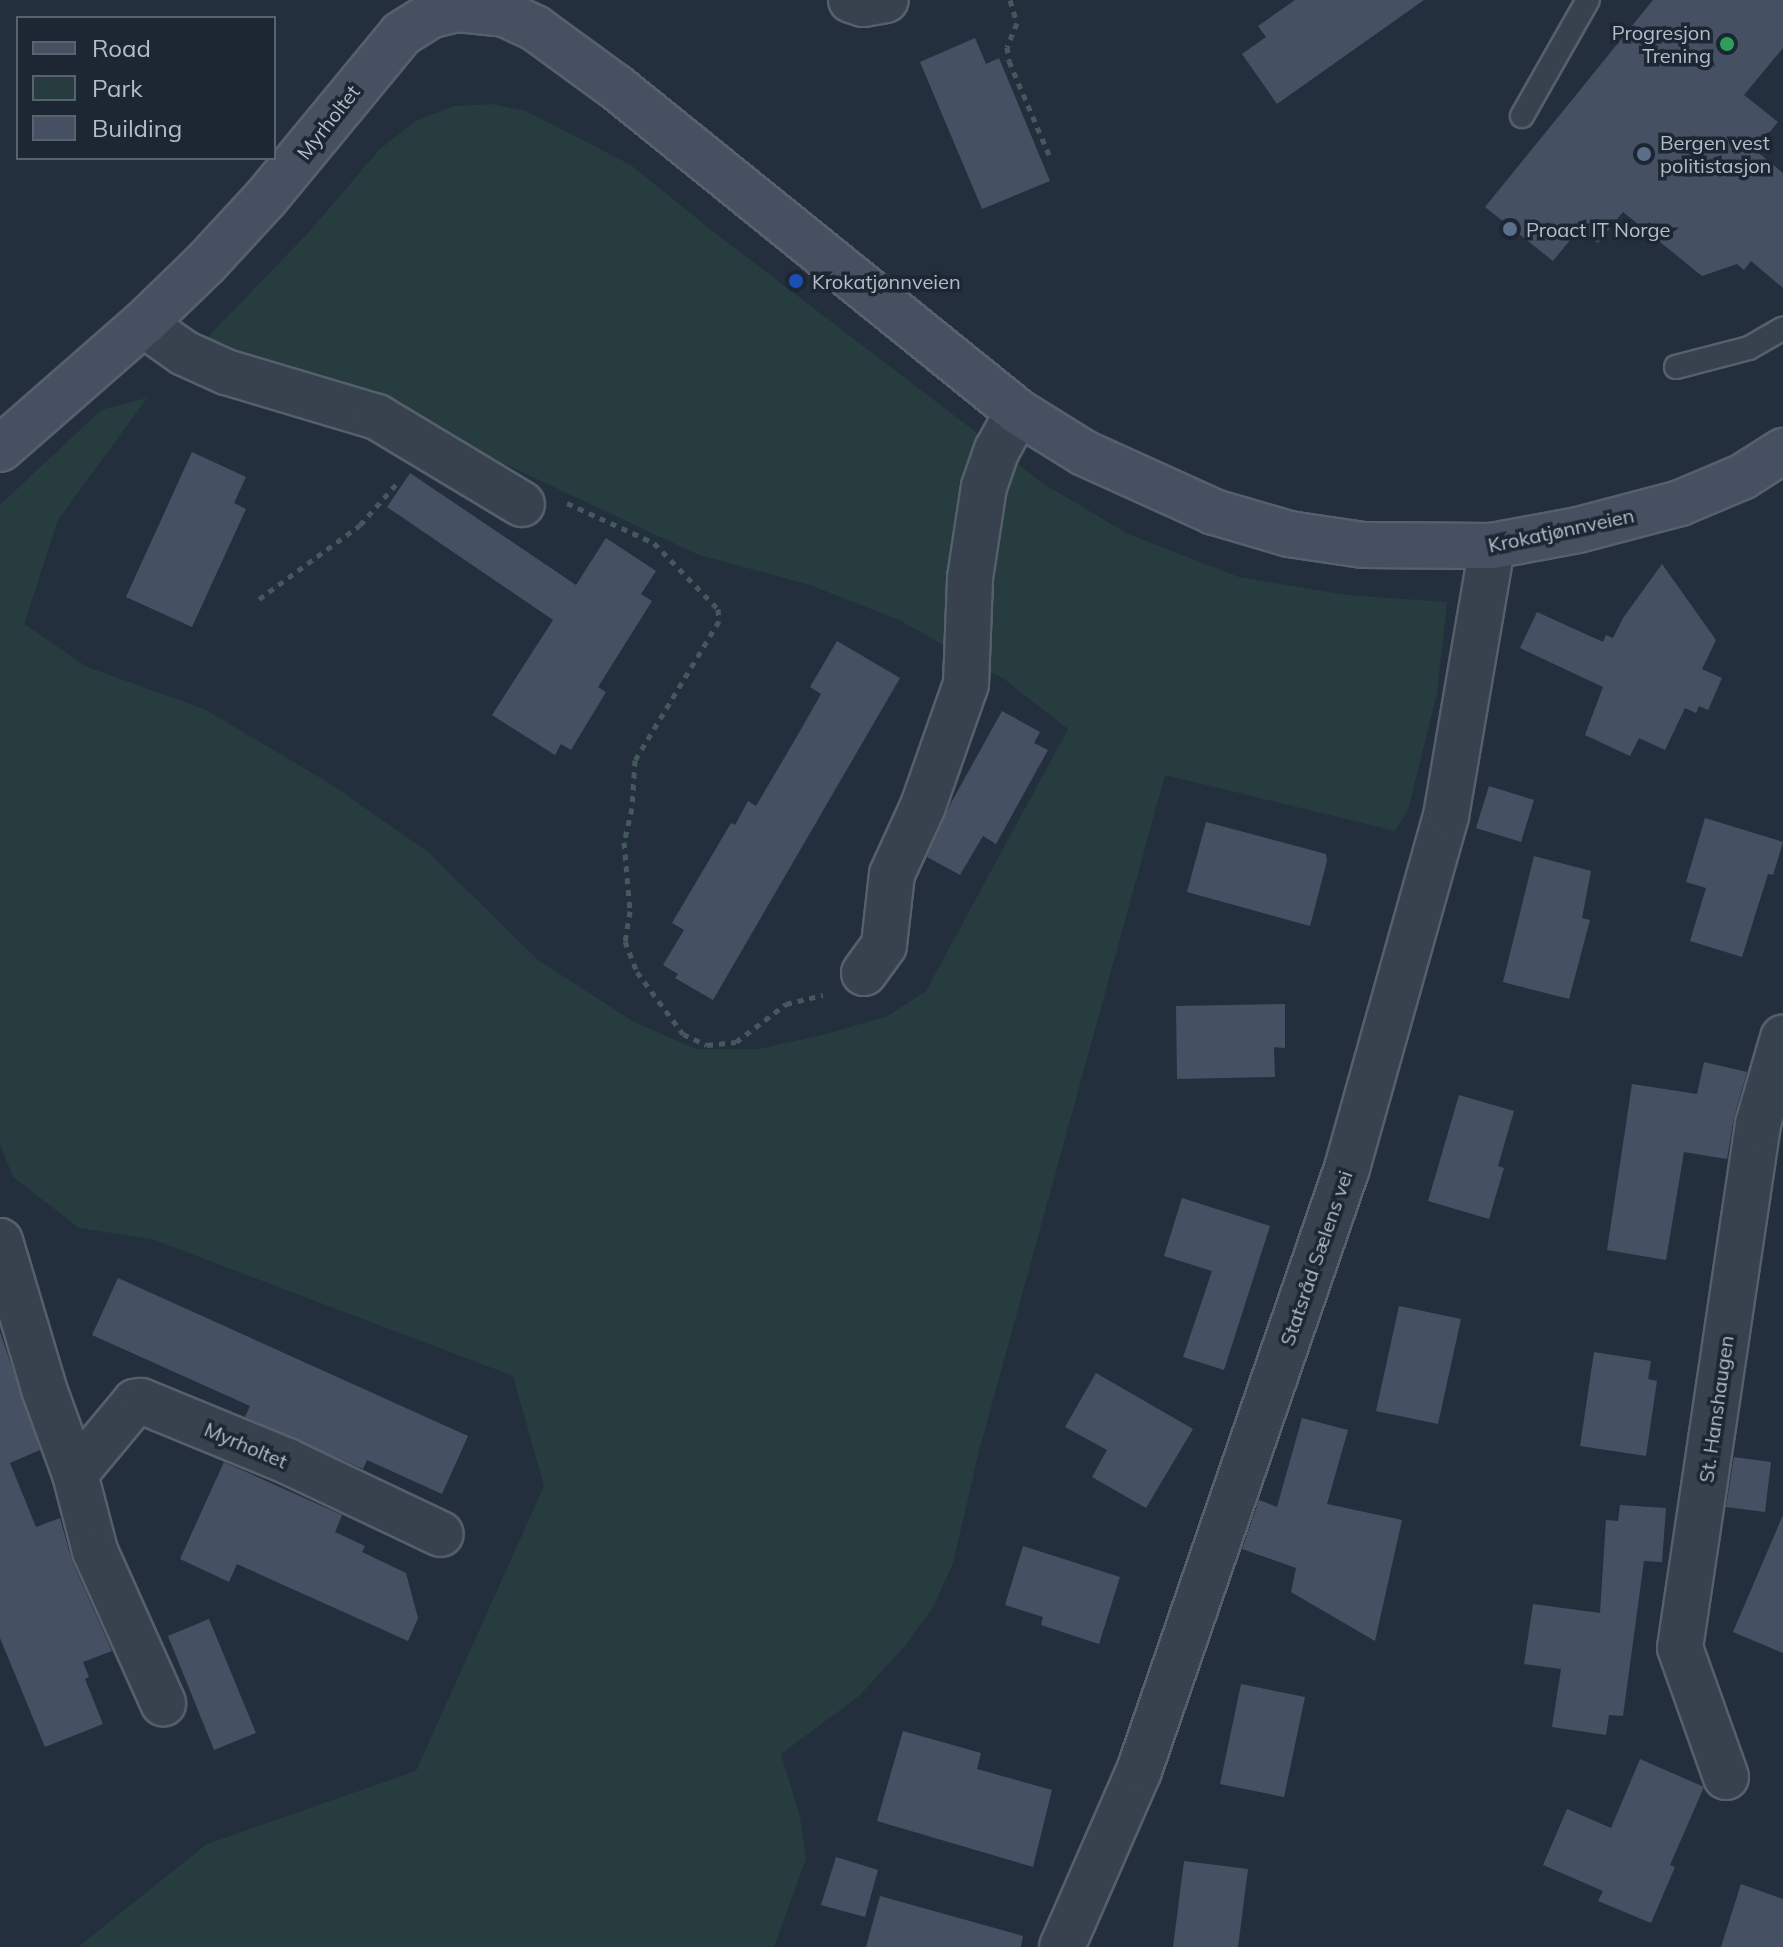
<!DOCTYPE html>
<meta charset="utf-8">
<style>
body{margin:0}
#map{position:relative;width:1783px;height:1947px;overflow:hidden;background:#242f3e;font-family:Mulish,sans-serif}
div>[style]{position:absolute}
.green>*{inset:0;background:#263c3f}
.building>*{inset:0;background:#455162}
.path>*{height:5px;margin-top:-2.5px;transform-origin:0;background:repeating-linear-gradient(90deg,#44595c 0 6px,transparent 0 12px)}
.roads{filter:drop-shadow(2px 0 #565f6c) drop-shadow(-2px 0 #565f6c) drop-shadow(0 2px #565f6c) drop-shadow(0 -2px #565f6c)}
.service>*{height:22px;margin:-11px;padding:0 11px;transform-origin:11px;border-radius:11px;background:#38414e}
.minor>*{height:44px;margin:-22px;padding:0 22px;transform-origin:22px;border-radius:22px;background:#38414e}
.secondary>*{height:44px;margin:-22px;padding:0 22px;transform-origin:22px;border-radius:22px;background:#465061}
.dots>*{width:22px;height:22px;translate:-50% -50%;box-sizing:border-box;border:4px solid #1d2633;border-radius:50%}
span{translate:-50% -50%;white-space:nowrap;text-align:center;line-height:1.15;-webkit-text-stroke:7px #1d2633;paint-order:stroke}
.poi-label{font-size:20px;color:#b4bcc9}
.right{translate:-100% -50%;text-align:right}
.left{translate:0 -50%;text-align:left}
.street-label{font-size:20px;color:#b4bcc9}
.legend{position:absolute;left:16px;top:16px;width:260px;height:144px;box-sizing:border-box;background:#1d2633;border:2px solid #59626f;margin:0;padding:10px 14px;list-style:none;font-size:24px;color:#b4bcc9}
.legend li{display:flex;align-items:center;gap:16px;height:40px}
.legend b{width:40px;border:2px solid #59626f}
</style>
<div id="map">
<div class="green">
<div style="clip-path:polygon(492px 104px,526px 111px,631px 165px,706px 226px,1044px 484px,1128px 534px,1239px 577px,1347px 595px,1447px 602px,1437px 693px,1408px 810px,1395px 831px,1165px 775px,979px 1451px,953px 1563px,933px 1607px,905px 1646px,859px 1696px,781px 1754px,800px 1817px,806px 1859px,774px 1947px,78px 1947px,207px 1844px,416px 1771px,544px 1486px,513px 1376px,152px 1239px,79px 1228px,13px 1177px,0 1144px,0 505px,101px 410px,147px 398px,58px 520px,24px 624px,87px 667px,204px 709px,329px 783px,428px 852px,538px 960px,634px 1022px,696px 1049px,758px 1049px,822px 1035px,888px 1016px,926px 991px,1068px 729px,1004px 679px,899px 620px,810px 585px,699px 555px,443px 435px,202px 343px,308px 233px,379px 150px,414px 122px,454px 106px)"></div>
</div>
<div class="building">
<div style="clip-path:polygon(1295px 0,1424px 0,1277px 104px,1242px 54px,1266px 37px,1258px 26px)"></div>
<div style="clip-path:polygon(1653px 0,1783px 0,1783px 48px,1744px 95px,1778px 122px,1755px 150px,1783px 173px,1783px 288px,1751px 261px,1744px 270px,1737px 264px,1702px 276px,1623px 212px,1598px 243px,1580px 228px,1553px 261px,1485px 207px)"></div>
<div style="clip-path:polygon(975px 38px,986px 64px,999px 58px,1050px 181px,982px 209px,920px 62px)"></div>
<div style="clip-path:polygon(192px 452px,246px 477px,234px 503px,246px 509px,192px 627px,126px 597px)"></div>
<div style="clip-path:polygon(410px 473px,576px 585px,606px 538px,656px 571px,641px 594px,652px 601px,598px 687px,606px 692px,571px 750px,561px 744px,555px 755px,492px 715px,553px 620px,387px 507px)"></div>
<div style="clip-path:polygon(1662px 564px,1716px 640px,1702px 669px,1722px 678px,1708px 710px,1699px 706px,1696px 713px,1685px 708px,1665px 750px,1639px 738px,1630px 756px,1585px 735px,1603px 687px,1520px 648px,1537px 612px,1603px 642px,1606px 635px,1613px 638px,1623px 618px)"></div>
<div style="clip-path:polygon(837px 641px,900px 678px,713px 1000px,675px 978px,678px 974px,663px 965px,684px 930px,672px 923px,731px 823px,735px 825px,748px 801px,756px 806px,796px 738px,821px 694px,810px 687px)"></div>
<div style="clip-path:polygon(1002px 711px,1040px 732px,1034px 743px,1048px 750px,996px 844px,983px 836px,960px 875px,927px 857px,951px 803px)"></div>
<div style="clip-path:polygon(1489px 786px,1534px 800px,1521px 842px,1476px 828px)"></div>
<div style="clip-path:polygon(1705px 818px,1783px 842px,1773px 875px,1768px 874px,1742px 957px,1690px 941px,1706px 888px,1686px 882px)"></div>
<div style="clip-path:polygon(1206px 822px,1326px 854px,1327px 861px,1310px 926px,1187px 892px)"></div>
<div style="clip-path:polygon(1534px 856px,1591px 871px,1582px 918px,1590px 920px,1569px 999px,1503px 982px)"></div>
<div style="clip-path:polygon(1285px 1004px,1285px 1048px,1274px 1047px,1275px 1077px,1177px 1079px,1176px 1006px)"></div>
<div style="clip-path:polygon(1704px 1062px,1747px 1072px,1734px 1117px,1727px 1159px,1684px 1152px,1666px 1260px,1607px 1250px,1632px 1084px,1697px 1094px)"></div>
<div style="clip-path:polygon(1459px 1095px,1514px 1111px,1498px 1166px,1504px 1168px,1489px 1219px,1428px 1201px)"></div>
<div style="clip-path:polygon(1182px 1198px,1270px 1226px,1224px 1370px,1183px 1357px,1212px 1271px,1164px 1256px)"></div>
<div style="clip-path:polygon(118px 1278px,468px 1436px,442px 1494px,367px 1460px,363px 1469px,245px 1417px,250px 1406px,92px 1335px)"></div>
<div style="clip-path:polygon(1399px 1306px,1461px 1319px,1438px 1424px,1376px 1411px)"></div>
<div style="clip-path:polygon(0 1332px,40px 1450px,10px 1463px,36px 1527px,60px 1518px,72px 1561px,112px 1651px,83px 1662px,89px 1677px,85px 1679px,103px 1724px,45px 1747px,0 1638px)"></div>
<div style="clip-path:polygon(1594px 1352px,1651px 1361px,1648px 1379px,1657px 1381px,1646px 1456px,1580px 1446px)"></div>
<div style="clip-path:polygon(1096px 1373px,1193px 1429px,1146px 1508px,1092px 1477px,1107px 1450px,1065px 1427px)"></div>
<div style="clip-path:polygon(1302px 1418px,1348px 1430px,1327px 1504px,1402px 1520px,1375px 1641px,1291px 1592px,1296px 1568px,1242px 1549px,1259px 1500px,1277px 1507px)"></div>
<div style="clip-path:polygon(1734px 1457px,1771px 1462px,1765px 1512px,1726px 1507px)"></div>
<div style="clip-path:polygon(224px 1462px,342px 1515px,335px 1532px,365px 1546px,362px 1552px,406px 1573px,418px 1618px,408px 1641px,237px 1564px,229px 1582px,180px 1559px)"></div>
<div style="clip-path:polygon(1620px 1505px,1666px 1508px,1662px 1562px,1644px 1561px,1623px 1716px,1609px 1715px,1606px 1735px,1552px 1727px,1561px 1669px,1524px 1664px,1533px 1604px,1600px 1613px,1606px 1520px,1618px 1521px)"></div>
<div style="clip-path:polygon(1783px 1515px,1783px 1653px,1733px 1632px)"></div>
<div style="clip-path:polygon(1023px 1546px,1120px 1577px,1099px 1644px,1041px 1625px,1043px 1617px,1005px 1605px)"></div>
<div style="clip-path:polygon(209px 1619px,256px 1733px,214px 1750px,168px 1636px)"></div>
<div style="clip-path:polygon(1241px 1684px,1305px 1697px,1284px 1797px,1220px 1784px)"></div>
<div style="clip-path:polygon(903px 1731px,981px 1753px,977px 1769px,1052px 1790px,1033px 1867px,877px 1821px)"></div>
<div style="clip-path:polygon(1640px 1759px,1704px 1787px,1670px 1865px,1675px 1867px,1651px 1923px,1598px 1901px,1603px 1891px,1543px 1865px,1567px 1809px,1611px 1828px)"></div>
<div style="clip-path:polygon(836px 1857px,878px 1870px,865px 1917px,821px 1905px)"></div>
<div style="clip-path:polygon(1184px 1861px,1248px 1869px,1238px 1947px,1173px 1947px)"></div>
<div style="clip-path:polygon(1741px 1884px,1783px 1899px,1783px 1947px,1721px 1947px)"></div>
<div style="clip-path:polygon(880px 1896px,1023px 1936px,1021px 1947px,866px 1947px)"></div>
</div>
<div class="path">
<div style="left:1010px;top:0;width:24px;rotate:73deg"></div>
<div style="left:1017px;top:23px;width:26px;rotate:113deg"></div>
<div style="left:1007px;top:47px;width:14px;rotate:82deg"></div>
<div style="left:1009px;top:61px;width:102px;rotate:66.9deg"></div>
<div style="left:567px;top:503px;width:96px;rotate:24.7deg"></div>
<div style="left:654px;top:543px;width:92px;rotate:45.9deg"></div>
<div style="left:718px;top:609px;width:12px;rotate:85deg"></div>
<div style="left:719px;top:621px;width:162px;rotate:121.1deg"></div>
<div style="left:635px;top:760px;width:48px;rotate:93.6deg"></div>
<div style="left:632px;top:808px;width:35px;rotate:103deg"></div>
<div style="left:624px;top:842px;width:69px;rotate:85deg"></div>
<div style="left:630px;top:911px;width:30px;rotate:99deg"></div>
<div style="left:625px;top:941px;width:33px;rotate:69deg"></div>
<div style="left:637px;top:972px;width:77px;rotate:53.4deg"></div>
<div style="left:683px;top:1034px;width:26px;rotate:25deg"></div>
<div style="left:707px;top:1045px;width:29px;rotate:-6deg"></div>
<div style="left:736px;top:1042px;width:63px;rotate:-37.2deg"></div>
<div style="left:786px;top:1004px;width:38px;rotate:-14deg"></div>
<div style="left:259px;top:599px;width:125px;rotate:-36.2deg"></div>
<div style="left:360px;top:525px;width:57px;rotate:-48.5deg"></div>
</div>
<div class="roads">
<div class="service">
<div style="left:1522px;top:116px;width:133px;rotate:-60.4deg"></div>
<div style="left:1676px;top:367px;width:75px;rotate:-14.6deg"></div>
<div style="left:1749px;top:348px;width:39px;rotate:-30deg"></div>
</div>
<div class="minor">
<div style="left:851px;top:0;width:13px;rotate:18deg"></div>
<div style="left:863px;top:4px;width:23px;rotate:-10deg"></div>
<div style="left:143px;top:324px;width:50px;rotate:35.3deg"></div>
<div style="left:184px;top:353px;width:46px;rotate:24.3deg"></div>
<div style="left:226px;top:372px;width:158px;rotate:16.6deg"></div>
<div style="left:377px;top:417px;width:169px;rotate:31deg"></div>
<div style="left:864px;top:973px;width:34px;rotate:-54deg"></div>
<div style="left:884px;top:945px;width:71px;rotate:-83.6deg"></div>
<div style="left:892px;top:874px;width:75px;rotate:-65.5deg"></div>
<div style="left:923px;top:806px;width:129px;rotate:-70.6deg"></div>
<div style="left:966px;top:684px;width:106px;rotate:-87.8deg"></div>
<div style="left:970px;top:578px;width:92px;rotate:-81.3deg"></div>
<div style="left:984px;top:487px;width:39px;rotate:-71deg"></div>
<div style="left:997px;top:450px;width:43px;rotate:-61.1deg"></div>
<div style="left:0;top:1241px;width:154px;rotate:73.4deg"></div>
<div style="left:44px;top:1389px;width:90px;rotate:70deg"></div>
<div style="left:75px;top:1474px;width:80px;rotate:75.4deg"></div>
<div style="left:95px;top:1551px;width:167px;rotate:65.9deg"></div>
<div style="left:75px;top:1474px;width:94px;rotate:-50.2deg"></div>
<div style="left:135px;top:1402px;width:6px;rotate:-9deg"></div>
<div style="left:141px;top:1401px;width:158px;rotate:22.3deg"></div>
<div style="left:287px;top:1461px;width:170px;rotate:25.4deg"></div>
<div style="left:1726px;top:1777px;width:137px;rotate:-109.6deg"></div>
<div style="left:1680px;top:1648px;width:530px;rotate:-81.53deg"></div>
<div style="left:1758px;top:1124px;width:90px;rotate:-73.8deg"></div>
<div style="left:1062px;top:1947px;width:192px;rotate:-66.4deg"></div>
<div style="left:1139px;top:1771px;width:638px;rotate:-70.97deg"></div>
<div style="left:1347px;top:1168px;width:366px;rotate:-74.3deg"></div>
<div style="left:1446px;top:816px;width:274px;rotate:-80.3deg"></div>
</div>
<div class="secondary">
<div style="left:0;top:449px;width:190px;rotate:-41.2deg"></div>
<div style="left:143px;top:324px;width:86px;rotate:-44.1deg"></div>
<div style="left:205px;top:264px;width:90px;rotate:-47.3deg"></div>
<div style="left:266px;top:198px;width:212px;rotate:-50.5deg"></div>
<div style="left:401px;top:34px;width:36px;rotate:-32deg"></div>
<div style="left:432px;top:15px;width:27px;rotate:-13deg"></div>
<div style="left:458px;top:9px;width:47px;rotate:6.1deg"></div>
<div style="left:505px;top:14px;width:33px;rotate:25deg"></div>
<div style="left:535px;top:28px;width:100px;rotate:36.1deg"></div>
<div style="left:616px;top:87px;width:517px;rotate:38.95deg"></div>
<div style="left:1018px;top:412px;width:78px;rotate:31.8deg"></div>
<div style="left:1084px;top:453px;width:143px;rotate:24.4deg"></div>
<div style="left:1214px;top:512px;width:78px;rotate:16.3deg"></div>
<div style="left:1289px;top:534px;width:75px;rotate:8.5deg"></div>
<div style="left:1363px;top:545px;width:129px;rotate:0.4deg"></div>
<div style="left:1492px;top:546px;width:87px;rotate:-10.5deg"></div>
<div style="left:1578px;top:530px;width:106px;rotate:-14.8deg"></div>
<div style="left:1680px;top:503px;width:67px;rotate:-22.8deg"></div>
<div style="left:1742px;top:477px;width:49px;rotate:-32.4deg"></div>
</div>
</div>
<div class="dots">
<div style="left:1727px;top:44px;background:#2e9e5b"></div>
<div style="left:1644px;top:154px;background:#5c6f8a"></div>
<div style="left:1510px;top:229px;background:#5c6f8a"></div>
<div style="left:796px;top:281px;background:#1a4fb4"></div>
</div>
<div class="poi-label">
<span class="right" style="left:1711px;top:44px">Progresjon<br>Trening</span>
<span class="left" style="left:1660px;top:154px">Bergen vest<br>politistasjon</span>
<span class="left" style="left:1526px;top:229px">Proact IT Norge</span>
<span class="left" style="left:812px;top:281px">Krokatjønnveien</span>
</div>
<div class="street-label">
<span style="left:328px;top:122px;rotate:-52deg">Myrholtet</span>
<span style="left:1561px;top:530px;rotate:-12deg">Krokatjønnveien</span>
<span style="left:1316px;top:1258px;rotate:-71deg">Statsråd Sælens vei</span>
<span style="left:1716px;top:1409px;rotate:-82deg">St. Hanshaugen</span>
<span style="left:246px;top:1445px;rotate:23deg">Myrholtet</span>
</div>
<ul class="legend">
<li><b style="height:10px;background:#465061"></b>Road</li>
<li><b style="height:22px;background:#263c3f"></b>Park</li>
<li><b style="height:22px;background:#455162"></b>Building</li>
</ul>
</div>
